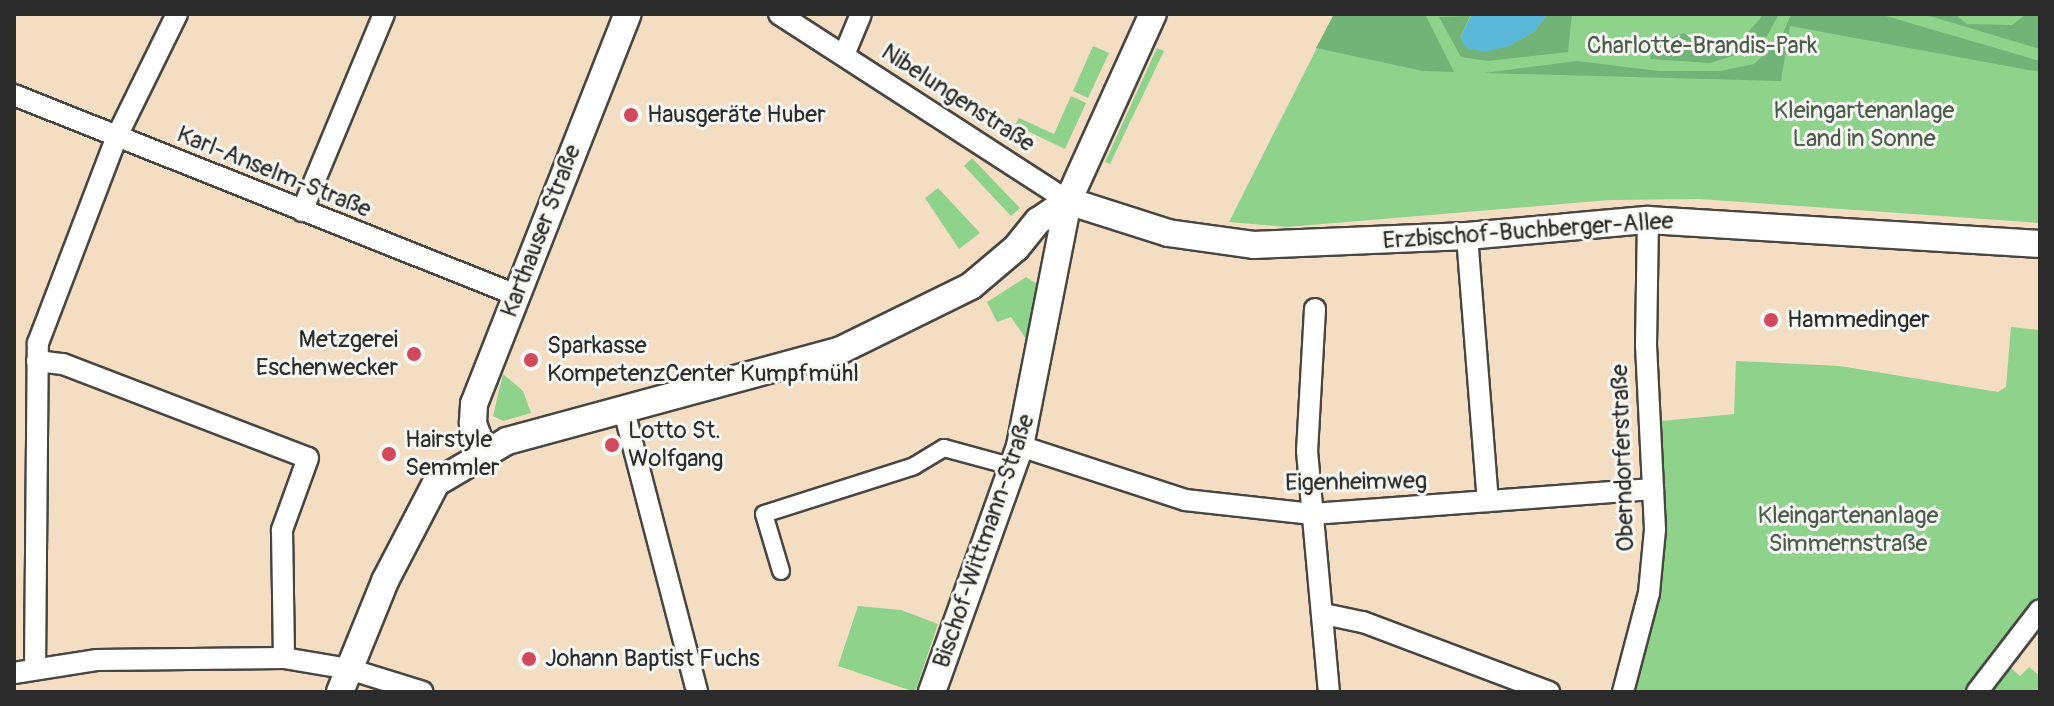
<!DOCTYPE html>
<meta charset="utf-8">
<style>
body{margin:0}
#map{position:relative;width:2054px;height:706px;overflow:hidden;background:#f3dec3;font-family:Pangolin,sans-serif}
div>[style]{position:absolute}
.green>*{inset:0;background:#8ed28b}
.forest>*{inset:0;background:#72b477}
.water>*{inset:0;background:#5ab7d8}
.roads{filter:drop-shadow(2px 0 #494642) drop-shadow(-2px 0 #494642) drop-shadow(0 2px #494642) drop-shadow(0 -2px #494642)}
.pedestrian>*{height:16px;margin:-8px;padding:0 8px;transform-origin:8px;border-radius:8px;background:#fff}
.minor>*{height:20px;margin:-10px;padding:0 10px;transform-origin:10px;border-radius:10px;background:#fff}
.tertiary>*{height:26px;margin:-13px;padding:0 13px;transform-origin:13px;border-radius:13px;background:#fff}
.dots>*{width:22px;height:22px;translate:-50% -50%;box-sizing:border-box;border:4px solid #f6f6f2;border-radius:50%}
span{translate:-50% -50%;white-space:nowrap;text-align:center;line-height:1.15;-webkit-text-stroke:6px #f6f6f2;paint-order:stroke}
.park-label{font-size:24px;color:#495d48}
.street-label{font-size:24px;color:#2b2b2b}
.poi-label{font-size:24px;color:#2b2b2b}
.left{translate:0 -50%;text-align:left}
.right{translate:-100% -50%;text-align:right}
.frame{position:absolute;inset:0;border:16px solid #2b2b2b;pointer-events:none}
</style>
<div id="map">
<div class="green">
<div style="clip-path:polygon(1334px 14px,2040px 14px,2040px 223px,1699px 199px,1609px 200px,1287px 227px,1229px 222px)"></div>
<div style="clip-path:polygon(1093px 46px,1109px 53px,1088px 98px,1073px 91px)"></div>
<div style="clip-path:polygon(1157px 48px,1164px 51px,1110px 164px,1105px 162px)"></div>
<div style="clip-path:polygon(1071px 96px,1086px 103px,1065px 149px,1015px 125px,1019px 118px,1054px 134px)"></div>
<div style="clip-path:polygon(972px 158px,1020px 208px,1011px 216px,964px 166px)"></div>
<div style="clip-path:polygon(938px 188px,980px 233px,959px 249px,925px 198px)"></div>
<div style="clip-path:polygon(1026px 277px,1037px 284px,1026px 339px,1011px 317px,997px 322px,987px 302px)"></div>
<div style="clip-path:polygon(2011px 327px,2040px 330px,2040px 598px,1967px 692px,1632px 692px,1660px 588px,1661px 421px,1734px 414px,1736px 361px,1840px 366px,1998px 392px,2006px 387px)"></div>
<div style="clip-path:polygon(503px 374px,523px 391px,531px 413px,503px 421px,493px 416px)"></div>
<div style="clip-path:polygon(858px 606px,901px 610px,938px 624px,915px 692px,838px 666px)"></div>
<div style="clip-path:polygon(2029px 667px,2040px 676px,2040px 692px,1991px 692px,2011px 668px,2020px 676px)"></div>
</div>
<div class="forest">
<div style="clip-path:polygon(1334px 14px,1425px 14px,1454px 72px,1423px 71px,1316px 48px)"></div>
<div style="clip-path:polygon(1547px 14px,1572px 14px,1568px 52px,1488px 61px,1461px 57px,1439px 17px,1470px 16px,1460px 38px,1509px 46px,1535px 31px)"></div>
<div style="clip-path:polygon(1764px 14px,1779px 14px,1767px 36px,1749px 51px,1710px 63px,1650px 59px,1654px 44px,1684px 33px,1705px 43px,1715px 56px,1736px 46px)"></div>
<div style="clip-path:polygon(1791px 14px,1879px 14px,2040px 61px,2040px 72px,1790px 26px,1781px 81px,1484px 73px,1577px 61px,1659px 71px,1720px 71px,1754px 64px,1780px 41px)"></div>
<div style="clip-path:polygon(1923px 14px,1955px 14px,1967px 24px,2012px 25px,2025px 15px,2040px 14px,2040px 49px)"></div>
</div>
<div class="water">
<div style="clip-path:polygon(1472px 14px,1547px 14px,1535px 31px,1509px 46px,1484px 52px,1466px 48px,1460px 38px)"></div>
</div>
<div class="roads">
<div class="pedestrian">
<div style="left:781px;top:571px;width:59px;rotate:-106.6deg"></div>
<div style="left:764px;top:514px;width:157px;rotate:-17.7deg"></div>
<div style="left:914px;top:466px;width:35px;rotate:-31deg"></div>
<div style="left:944px;top:448px;width:73px;rotate:15.2deg"></div>
</div>
<div class="minor">
<div style="left:779px;top:14px;width:344px;rotate:32.9deg"></div>
<div style="left:844px;top:55px;width:44px;rotate:-67.5deg"></div>
<div style="left:14px;top:95px;width:540px;rotate:21.72deg"></div>
<div style="left:302px;top:211px;width:213px;rotate:-67.4deg"></div>
<div style="left:1467px;top:236px;width:266px;rotate:85.5deg"></div>
<div style="left:1315px;top:309px;width:142px;rotate:93.2deg"></div>
<div style="left:1307px;top:451px;width:242px;rotate:84.8deg"></div>
<div style="left:37px;top:361px;width:26px;rotate:7deg"></div>
<div style="left:63px;top:364px;width:262px;rotate:21deg"></div>
<div style="left:308px;top:458px;width:77px;rotate:109.9deg"></div>
<div style="left:282px;top:530px;width:128px;rotate:89.1deg"></div>
<div style="left:624px;top:411px;width:290px;rotate:75.4deg"></div>
<div style="left:1020px;top:446px;width:174px;rotate:18.1deg"></div>
<div style="left:1185px;top:500px;width:128px;rotate:6.3deg"></div>
<div style="left:1312px;top:514px;width:342px;rotate:-4.2deg"></div>
<div style="left:1324px;top:614px;width:40px;rotate:12deg"></div>
<div style="left:1363px;top:622px;width:199px;rotate:20.6deg"></div>
<div style="left:35px;top:669px;width:326px;rotate:-89.5deg"></div>
<div style="left:38px;top:343px;width:222px;rotate:-69.1deg"></div>
<div style="left:117px;top:136px;width:136px;rotate:-63.8deg"></div>
<div style="left:14px;top:673px;width:83px;rotate:-9deg"></div>
<div style="left:96px;top:660px;width:188px;rotate:-0.6deg"></div>
<div style="left:284px;top:658px;width:66px;rotate:9.6deg"></div>
<div style="left:349px;top:669px;width:77px;rotate:17.3deg"></div>
<div style="left:1623px;top:692px;width:102px;rotate:-75.3deg"></div>
<div style="left:1649px;top:593px;width:64px;rotate:-84.6deg"></div>
<div style="left:1655px;top:529px;width:183px;rotate:-92.8deg"></div>
<div style="left:1646px;top:346px;width:126px;rotate:-89.1deg"></div>
<div style="left:1977px;top:692px;width:103px;rotate:-52.5deg"></div>
</div>
<div class="tertiary">
<div style="left:1068px;top:201px;width:105px;rotate:17.7deg"></div>
<div style="left:1168px;top:233px;width:86px;rotate:8deg"></div>
<div style="left:1253px;top:245px;width:214px;rotate:-2.4deg"></div>
<div style="left:1467px;top:236px;width:182px;rotate:-5.1deg"></div>
<div style="left:1648px;top:220px;width:393px;rotate:3.5deg"></div>
<div style="left:483px;top:451px;width:30px;rotate:-110deg"></div>
<div style="left:473px;top:423px;width:19px;rotate:-87deg"></div>
<div style="left:474px;top:404px;width:419px;rotate:-68.5deg"></div>
<div style="left:340px;top:692px;width:120px;rotate:-67.9deg"></div>
<div style="left:385px;top:581px;width:110px;rotate:-62.5deg"></div>
<div style="left:436px;top:483px;width:82px;rotate:-30.6deg"></div>
<div style="left:507px;top:441px;width:344px;rotate:-15.2deg"></div>
<div style="left:839px;top:351px;width:147px;rotate:-26.2deg"></div>
<div style="left:971px;top:286px;width:59px;rotate:-40.2deg"></div>
<div style="left:1016px;top:248px;width:35px;rotate:-51deg"></div>
<div style="left:1038px;top:221px;width:36px;rotate:-34deg"></div>
<div style="left:1068px;top:201px;width:205px;rotate:-65.6deg"></div>
<div style="left:932px;top:692px;width:261px;rotate:-70.3deg"></div>
<div style="left:1020px;top:446px;width:250px;rotate:-78.9deg"></div>
</div>
</div>
<div class="dots">
<div style="left:631px;top:115px;background:#d1495b"></div>
<div style="left:1771px;top:320px;background:#d1495b"></div>
<div style="left:414px;top:354px;background:#d1495b"></div>
<div style="left:531px;top:360px;background:#d1495b"></div>
<div style="left:612px;top:445px;background:#d1495b"></div>
<div style="left:389px;top:454px;background:#d1495b"></div>
<div style="left:529px;top:659px;background:#d1495b"></div>
</div>
<div class="park-label">
<span style="left:1702px;top:46px">Charlotte-Brandis-Park</span>
<span style="left:1864px;top:125px">Kleingartenanlage<br>Land in Sonne</span>
<span style="left:1848px;top:530px">Kleingartenanlage<br>Simmernstraße</span>
</div>
<div class="street-label">
<span style="left:958px;top:98px;rotate:33deg">Nibelungenstraße</span>
<span style="left:274px;top:172px;rotate:22deg">Karl-Anselm-Straße</span>
<span style="left:541px;top:231px;rotate:-69deg">Karthauser Straße</span>
<span style="left:1528px;top:231px;rotate:-4deg">Erzbischof-Buchberger-Allee</span>
<span style="left:1623px;top:458px;rotate:-92deg">Oberndorferstraße</span>
<span style="left:1356px;top:482px;rotate:-1deg">Eigenheimweg</span>
<span style="left:984px;top:541px;rotate:-71deg">Bischof-Wittmann-Straße</span>
</div>
<div class="poi-label">
<span class="left" style="left:647px;top:115px">Hausgeräte Huber</span>
<span class="left" style="left:1787px;top:320px">Hammedinger</span>
<span class="right" style="left:398px;top:354px">Metzgerei<br>Eschenwecker</span>
<span class="left" style="left:547px;top:360px">Sparkasse<br>KompetenzCenter Kumpfmühl</span>
<span class="left" style="left:628px;top:445px">Lotto St.<br>Wolfgang</span>
<span class="left" style="left:405px;top:454px">Hairstyle<br>Semmler</span>
<span class="left" style="left:545px;top:659px">Johann Baptist Fuchs</span>
</div>
<div class="frame"></div>
</div>
